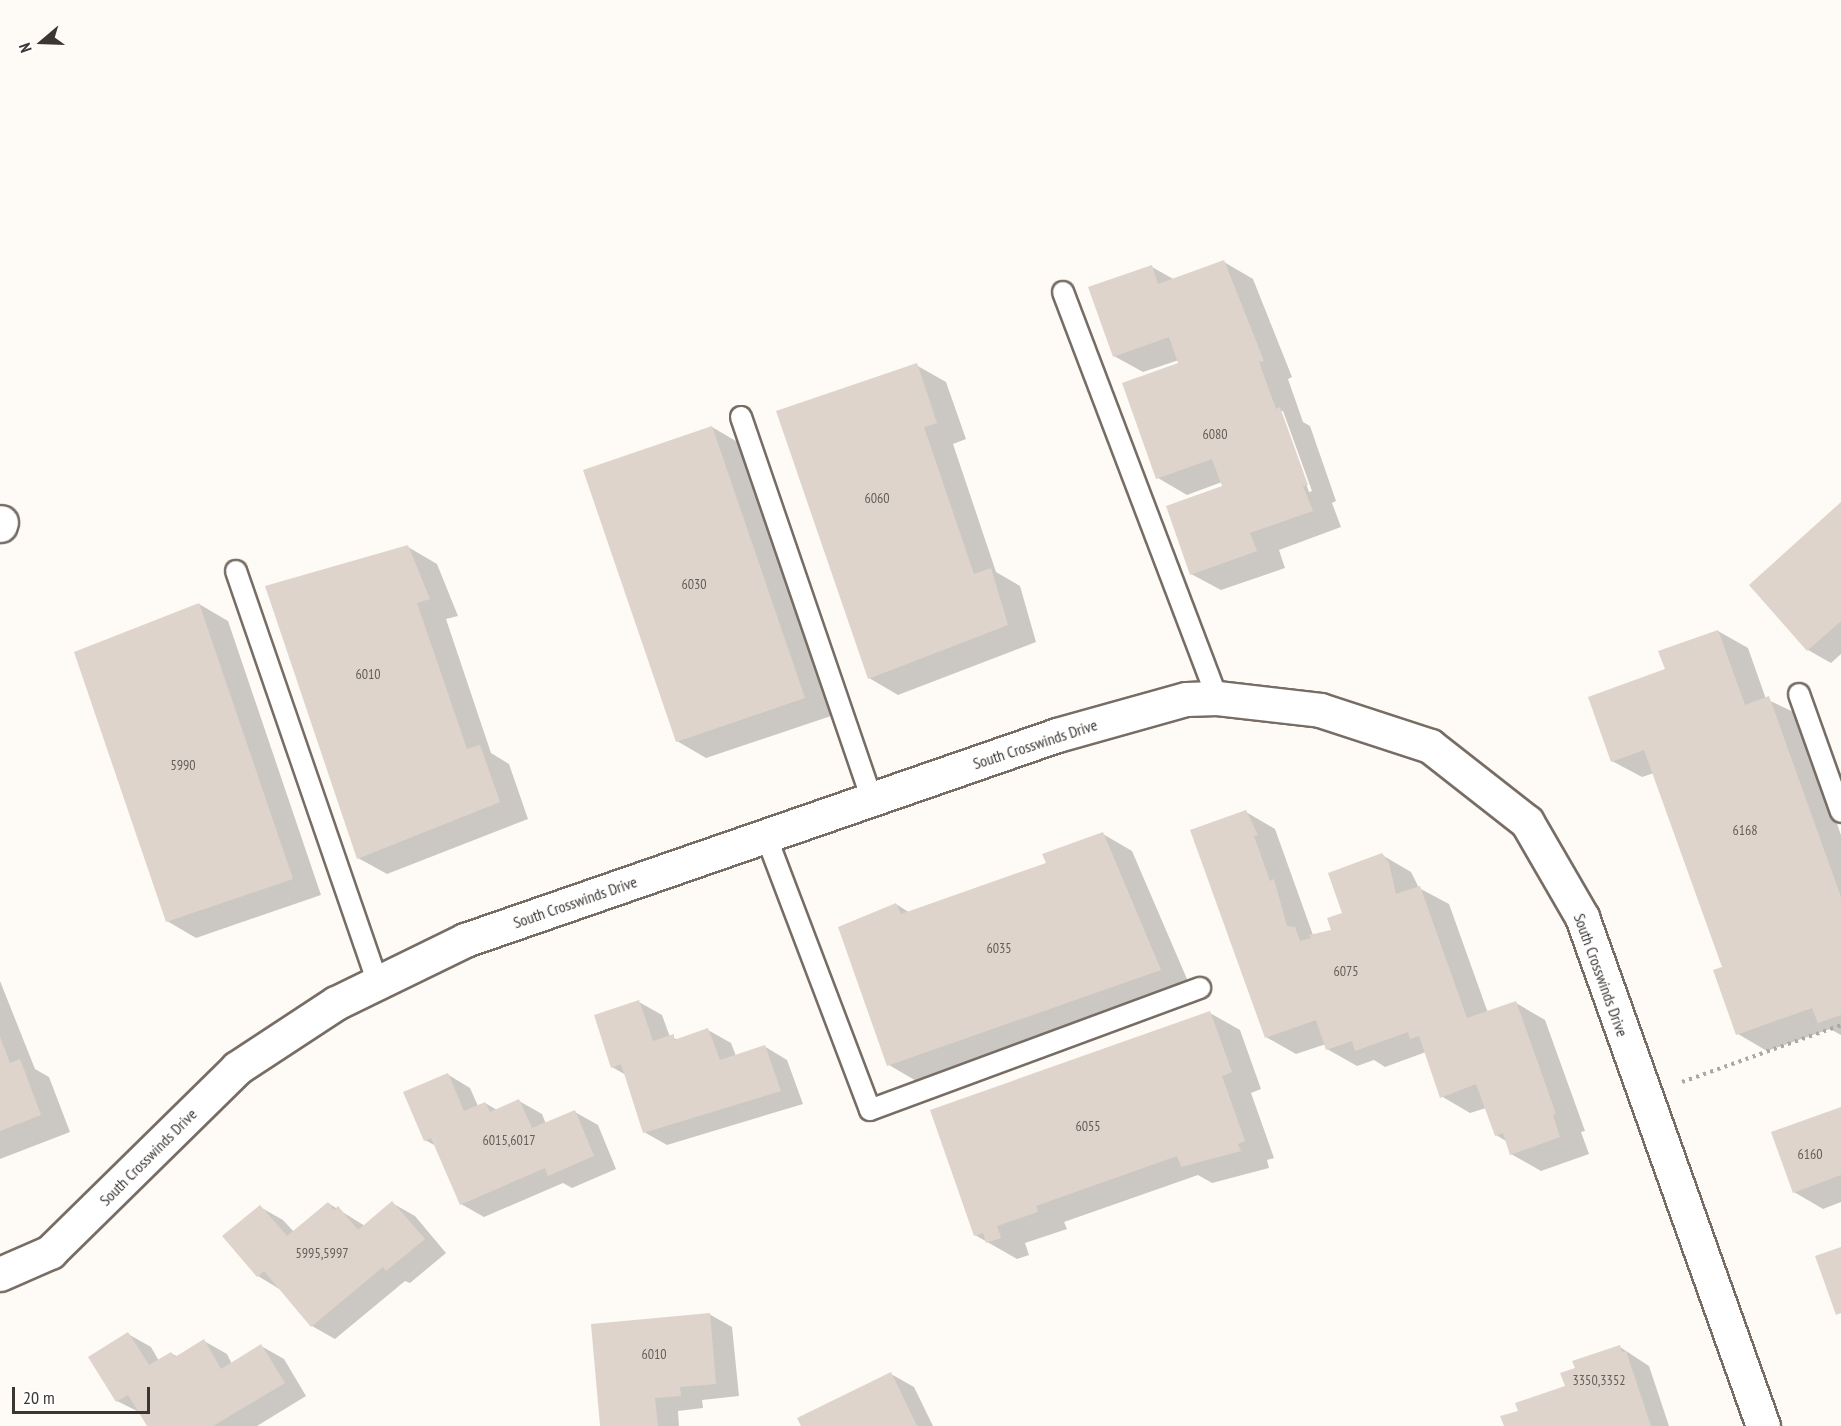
<!DOCTYPE html>
<style>
body{margin:0}
#map{position:relative;width:1841px;height:1426px;overflow:hidden;background:#fefaf6;font-family:"PT Sans Narrow",sans-serif}
div>[style]{position:absolute}
.shadow>*{inset:0;background:#0003}
.building>*{inset:0;background:#dfd4cb}
.path>*{height:4px;margin-top:-2px;transform-origin:0;background:repeating-linear-gradient(90deg,#aca8a4 0 3px,transparent 0 7.5px)}
.roads{filter:drop-shadow(2px 0 #776d65) drop-shadow(-2px 0 #776d65) drop-shadow(0 2px #776d65) drop-shadow(0 -2px #776d65)}
.lane>*{height:20px;margin:-10px;padding:0 10px;transform-origin:10px;border-radius:10px;background:#fff}
.street>*{height:33px;margin:-16.5px;padding:0 16.5px;transform-origin:16.5px;border-radius:16.5px;background:#fff}
span{translate:-50% -50%;white-space:nowrap;text-align:center;line-height:1.15;-webkit-text-stroke:4.5px #fff;paint-order:stroke}
.number-label{font-size:14px;color:#645e59}
.number-label span{-webkit-text-stroke-width:0}
.street-label{font-size:16px;color:#3b3633}
.north{position:absolute;left:12px;top:12px;width:60px;height:60px;-webkit-text-stroke:4px #fff;paint-order:stroke;rotate:251deg;font-size:16px;font-weight:700;line-height:24px;text-align:center;color:#3b3633}
.north::after{content:'';display:block;margin:auto;width:21px;height:27px;background:#3b3633;clip-path:polygon(50% 0,100% 100%,50% 72%,0 100%)}
.scale{position:absolute;left:12px;top:1387px;width:138px;height:27px;box-sizing:border-box;border:3px solid #3b3633;border-top:0;padding-left:8px;font-size:18px;line-height:21px;white-space:nowrap;color:#3b3633;-webkit-text-stroke:4px #fff;paint-order:stroke}
</style>
<div id="map">
<div class="shadow">
<div style="clip-path:polygon(evenodd,1224px 262px,1253px 279px,1292px 377px,1288px 379px,1303px 422px,1310px 426px,1336px 501px,1332px 503px,1341px 527px,1279px 550px,1285px 568px,1221px 590px,1191px 574px,1224px 487px,1222px 482px,1187px 495px,1158px 478px,1179px 360px,1143px 372px,1114px 356px,1152px 267px,1175px 280px,1224px 262px,1280px 411px,1283px 411px,1312px 491px,1309px 492px,1280px 411px)"></div>
<div style="clip-path:polygon(916px 365px,946px 382px,966px 439px,953px 444px,996px 572px,1020px 586px,1036px 642px,898px 695px,869px 678px)"></div>
<div style="clip-path:polygon(712px 427px,741px 444px,834px 715px,706px 758px,677px 741px)"></div>
<div style="clip-path:polygon(1841px 504px,1841px 654px,1831px 663px,1808px 650px)"></div>
<div style="clip-path:polygon(408px 547px,437px 564px,458px 616px,446px 619px,491px 753px,509px 764px,528px 819px,387px 874px,358px 858px)"></div>
<div style="clip-path:polygon(199px 604px,228px 621px,321px 895px,196px 938px,167px 921px)"></div>
<div style="clip-path:polygon(1718px 631px,1748px 648px,1766px 699px,1798px 714px,1841px 835px,1841px 1035px,1830px 1029px,1767px 1051px,1738px 1034px,1715px 970px,1723px 967px,1654px 773px,1642px 777px,1612px 761px,1667px 670px)"></div>
<div style="clip-path:polygon(1246px 812px,1275px 829px,1313px 935px,1333px 931px,1382px 855px,1411px 872px,1419px 888px,1449px 904px,1488px 1013px,1516px 1003px,1545px 1020px,1585px 1131px,1581px 1132px,1589px 1154px,1541px 1171px,1511px 1154px,1506px 1141px,1496px 1135px,1486px 1108px,1470px 1113px,1441px 1096px,1426px 1052px,1385px 1067px,1374px 1060px,1357px 1066px,1327px 1049px,1326px 1044px,1296px 1054px,1266px 1037px)"></div>
<div style="clip-path:polygon(1103px 834px,1132px 851px,1190px 986px,918px 1082px,889px 1065px,896px 904px,910px 913px,1048px 864px)"></div>
<div style="clip-path:polygon(0 981px,35px 1069px,49px 1077px,70px 1132px,0 1159px)"></div>
<div style="clip-path:polygon(639px 1002px,662px 1015px,670px 1037px,680px 1040px,708px 1030px,731px 1043px,736px 1056px,764px 1046px,787px 1060px,803px 1104px,667px 1145px,644px 1132px,626px 1075px,612px 1067px)"></div>
<div style="clip-path:polygon(1210px 1013px,1240px 1030px,1261px 1089px,1251px 1093px,1274px 1158px,1267px 1160px,1269px 1168px,1212px 1183px,1198px 1175px,1064px 1222px,1067px 1229px,1025px 1243px,1029px 1255px,1017px 1259px,975px 1235px)"></div>
<div style="clip-path:polygon(447px 1074px,470px 1088px,478px 1106px,485px 1103px,497px 1110px,519px 1101px,542px 1114px,546px 1124px,575px 1112px,598px 1125px,616px 1169px,572px 1188px,563px 1183px,484px 1217px,461px 1204px,436px 1146px,425px 1140px)"></div>
<div style="clip-path:polygon(1841px 1109px,1841px 1202px,1823px 1209px,1794px 1192px)"></div>
<div style="clip-path:polygon(328px 1203px,365px 1226px,392px 1203px,415px 1216px,446px 1253px,410px 1283px,405px 1281px,335px 1339px,312px 1326px,281px 1290px,258px 1276px,224px 1237px,260px 1207px,283px 1220px,294px 1232px)"></div>
<div style="clip-path:polygon(709px 1314px,732px 1327px,739px 1396px,702px 1400px,703px 1408px,678px 1411px,679px 1426px,602px 1426px)"></div>
<div style="clip-path:polygon(128px 1334px,151px 1347px,159px 1361px,171px 1353px,178px 1357px,204px 1341px,227px 1354px,232px 1364px,261px 1346px,284px 1359px,306px 1396px,257px 1426px,149px 1426px,141px 1413px,117px 1401px)"></div>
<div style="clip-path:polygon(1620px 1347px,1649px 1366px,1669px 1426px,1505px 1426px,1520px 1412px,1566px 1387px)"></div>
<div style="clip-path:polygon(891px 1374px,914px 1387px,933px 1426px,803px 1426px)"></div>
</div>
<div class="building">
<div style="clip-path:polygon(1224px 260px,1264px 361px,1259px 362px,1276px 409px,1280px 407px,1308px 485px,1303px 486px,1313px 511px,1250px 533px,1257px 551px,1190px 575px,1166px 506px,1222px 486px,1212px 459px,1156px 479px,1122px 383px,1178px 363px,1169px 337px,1113px 357px,1088px 287px,1152px 265px,1158px 284px)"></div>
<div style="clip-path:polygon(917px 363px,937px 423px,924px 427px,974px 574px,991px 568px,1008px 625px,868px 679px,776px 411px)"></div>
<div style="clip-path:polygon(712px 426px,805px 698px,676px 742px,583px 470px)"></div>
<div style="clip-path:polygon(1841px 502px,1841px 621px,1807px 651px,1749px 585px)"></div>
<div style="clip-path:polygon(408px 545px,430px 599px,417px 603px,467px 749px,480px 745px,500px 802px,357px 859px,265px 586px)"></div>
<div style="clip-path:polygon(199px 603px,293px 879px,166px 922px,74px 652px)"></div>
<div style="clip-path:polygon(1718px 630px,1745px 705px,1769px 696px,1841px 897px,1841px 1015px,1818px 1023px,1812px 1008px,1736px 1035px,1713px 970px,1722px 967px,1644px 750px,1611px 762px,1588px 697px,1665px 669px,1658px 651px)"></div>
<div style="clip-path:polygon(1246px 810px,1258px 835px,1254px 836px,1270px 881px,1274px 879px,1287px 926px,1295px 927px,1300px 941px,1311px 938px,1309px 935px,1331px 930px,1327px 918px,1342px 913px,1328px 873px,1382px 853px,1389px 863px,1396px 894px,1420px 886px,1467px 1018px,1516px 1001px,1556px 1114px,1553px 1115px,1560px 1137px,1510px 1155px,1503px 1133px,1495px 1136px,1476px 1084px,1440px 1098px,1419px 1036px,1410px 1039px,1408px 1032px,1355px 1051px,1352px 1041px,1326px 1050px,1316px 1020px,1265px 1038px,1190px 830px)"></div>
<div style="clip-path:polygon(1103px 832px,1161px 970px,887px 1066px,838px 927px,896px 903px,901px 914px,1046px 863px,1042px 854px)"></div>
<div style="clip-path:polygon(639px 1000px,653px 1041px,674px 1034px,674px 1040px,708px 1028px,720px 1060px,765px 1045px,781px 1091px,643px 1133px,621px 1064px,611px 1068px,594px 1015px)"></div>
<div style="clip-path:polygon(1210px 1011px,1232px 1072px,1222px 1076px,1245px 1141px,1238px 1144px,1241px 1151px,1181px 1167px,1177px 1156px,1036px 1206px,1038px 1212px,997px 1226px,1001px 1238px,986px 1243px,983px 1233px,974px 1236px,930px 1110px)"></div>
<div style="clip-path:polygon(0 1037px,10px 1063px,20px 1059px,41px 1115px,0 1131px)"></div>
<div style="clip-path:polygon(448px 1073px,464px 1111px,485px 1102px,490px 1112px,519px 1099px,532px 1128px,575px 1110px,594px 1156px,548px 1176px,545px 1168px,460px 1205px,431px 1138px,424px 1141px,403px 1092px)"></div>
<div style="clip-path:polygon(1841px 1107px,1841px 1175px,1793px 1193px,1771px 1132px)"></div>
<div style="clip-path:polygon(392px 1201px,425px 1239px,386px 1271px,383px 1267px,311px 1327px,264px 1271px,257px 1277px,222px 1236px,260px 1205px,287px 1236px,328px 1202px,334px 1210px,338px 1206px,358px 1230px)"></div>
<div style="clip-path:polygon(1841px 1247px,1841px 1313px,1836px 1315px,1815px 1256px)"></div>
<div style="clip-path:polygon(710px 1313px,716px 1384px,680px 1387px,681px 1396px,655px 1398px,658px 1426px,600px 1426px,591px 1324px)"></div>
<div style="clip-path:polygon(128px 1332px,149px 1365px,171px 1352px,175px 1357px,204px 1339px,221px 1369px,261px 1344px,285px 1383px,213px 1426px,147px 1426px,128px 1395px,116px 1402px,88px 1357px)"></div>
<div style="clip-path:polygon(1620px 1345px,1622px 1352px,1626px 1351px,1651px 1426px,1504px 1426px,1500px 1416px,1518px 1411px,1515px 1403px,1565px 1386px,1560px 1373px,1575px 1368px,1572px 1361px)"></div>
<div style="clip-path:polygon(891px 1372px,917px 1426px,801px 1426px,797px 1418px)"></div>
</div>
<div class="path">
<div style="left:1682px;top:1082px;width:169px;rotate:-19.7deg"></div>
</div>
<div class="roads">
<div class="lane">
<div style="left:1063px;top:292px;width:434px;rotate:69.2deg"></div>
<div style="left:741px;top:417px;width:404px;rotate:71.1deg"></div>
<div style="left:236px;top:571px;width:436px;rotate:71deg"></div>
<div style="left:1799px;top:694px;width:125px;rotate:70.4deg"></div>
<div style="left:766px;top:836px;width:293px;rotate:69.2deg"></div>
<div style="left:870px;top:1110px;width:352px;rotate:-20.3deg"></div>
</div>
<div class="street">
<div style="left:0;top:525px;width:3px;rotate:-72deg"></div>
<div style="left:0;top:1274px;width:55px;rotate:-23.7deg"></div>
<div style="left:50px;top:1252px;width:262px;rotate:-44.5deg"></div>
<div style="left:237px;top:1068px;width:118px;rotate:-33.3deg"></div>
<div style="left:336px;top:1003px;width:144px;rotate:-26deg"></div>
<div style="left:465px;top:940px;width:626px;rotate:-19.1deg"></div>
<div style="left:1057px;top:735px;width:134px;rotate:-15.6deg"></div>
<div style="left:1186px;top:699px;width:31px;rotate:-2deg"></div>
<div style="left:1217px;top:698px;width:104px;rotate:6.6deg"></div>
<div style="left:1320px;top:710px;width:116px;rotate:18.1deg"></div>
<div style="left:1430px;top:746px;width:123px;rotate:38.1deg"></div>
<div style="left:1527px;top:822px;width:110px;rotate:59.9deg"></div>
<div style="left:1582px;top:917px;width:540px;rotate:70.42deg"></div>
</div>
</div>
<div class="number-label">
<span style="left:1215px;top:434px">6080</span>
<span style="left:877px;top:498px">6060</span>
<span style="left:694px;top:584px">6030</span>
<span style="left:368px;top:674px">6010</span>
<span style="left:183px;top:765px">5990</span>
<span style="left:1745px;top:830px">6168</span>
<span style="left:999px;top:948px">6035</span>
<span style="left:1346px;top:971px">6075</span>
<span style="left:1088px;top:1126px">6055</span>
<span style="left:509px;top:1140px">6015,6017</span>
<span style="left:1810px;top:1154px">6160</span>
<span style="left:322px;top:1253px">5995,5997</span>
<span style="left:654px;top:1354px">6010</span>
<span style="left:1599px;top:1380px">3350,3352</span>
</div>
<div class="street-label">
<span style="left:1035px;top:744px;rotate:-18deg">South Crosswinds Drive</span>
<span style="left:575px;top:902px;rotate:-19deg">South Crosswinds Drive</span>
<span style="left:1601px;top:975px;rotate:70deg">South Crosswinds Drive</span>
<span style="left:148px;top:1157px;rotate:-45deg">South Crosswinds Drive</span>
</div>
<div class="north">N</div>
<div class="scale">20 m</div>
</div>
